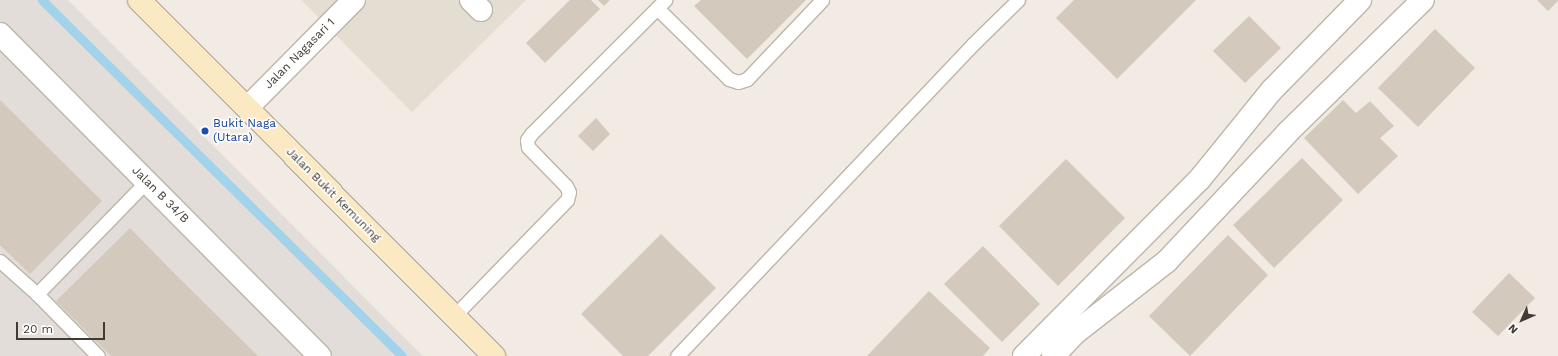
<!DOCTYPE html>
<style>
body{margin:0}
#map{position:relative;width:1558px;height:356px;overflow:hidden;background:#f1ebe3;font-family:"Work Sans",sans-serif}
div>[style]{position:absolute}
.residential>*{inset:0;background:#e4ddd2}
.industrial>*{inset:0;background:#e2ddd9}
.stream>*{height:9px;margin:-4.5px;padding:0 4.5px;transform-origin:4.5px;border-radius:4.5px;background:#a2d3eb}
.building>*{inset:0;background:#d4c9bd}
.roads{filter:drop-shadow(1px 0 #beb5aa) drop-shadow(-1px 0 #beb5aa) drop-shadow(0 1px #beb5aa) drop-shadow(0 -1px #beb5aa)}
.lane>*{height:13px;margin:-6.5px;padding:0 6.5px;transform-origin:6.5px;border-radius:6.5px;background:#fff}
.street>*{height:22px;margin:-11px;padding:0 11px;transform-origin:11px;border-radius:11px;background:#fff}
.secondary>*{height:22px;margin:-11px;padding:0 11px;transform-origin:11px;border-radius:11px;background:#fbe9c3}
.dots>*{width:11px;height:11px;translate:-50% -50%;box-sizing:border-box;border:2px solid #fff;border-radius:50%}
span{translate:-50% -50%;white-space:nowrap;text-align:center;line-height:1.15;-webkit-text-stroke:3px #fff;paint-order:stroke}
.street-label{font-size:12px;color:#423b34}
.transit-label{font-size:12px;color:#164399}
.left{translate:0 -50%;text-align:left}
.north{position:absolute;left:1502px;top:300px;width:40px;height:40px;-webkit-text-stroke:3px #fff;paint-order:stroke;rotate:225deg;font-size:11px;font-weight:700;line-height:16px;text-align:center;color:#423b34}
.north::after{content:'';display:block;margin:auto;width:14px;height:18px;background:#423b34;clip-path:polygon(50% 0,100% 100%,50% 72%,0 100%)}
.scale{position:absolute;left:16px;top:322px;width:89px;height:18px;box-sizing:border-box;border:2px solid #423b34;border-top:0;padding-left:5px;font-size:12px;line-height:14px;white-space:nowrap;color:#423b34;-webkit-text-stroke:3px #fff;paint-order:stroke}
</style>
<div id="map">
<div class="residential">
<div style="clip-path:polygon(301px 0,526px 0,412px 112px)"></div>
</div>
<div class="industrial">
<div style="clip-path:polygon(0 0,68px 0,423px 356px,0 356px)"></div>
</div>
<div class="stream">
<div style="left:42px;top:0;width:506px;rotate:44.68deg"></div>
</div>
<div class="building">
<div style="clip-path:polygon(570px 0,591px 0,600px 9px,545px 63px,526px 43px)"></div>
<div style="clip-path:polygon(598px 0,610px 0,604px 6px)"></div>
<div style="clip-path:polygon(701px 0,806px 0,747px 59px,694px 6px)"></div>
<div style="clip-path:polygon(1074px 0,1196px 0,1117px 79px,1056px 18px)"></div>
<div style="clip-path:polygon(1537px 0,1558px 0,1558px 1px,1548px 11px)"></div>
<div style="clip-path:polygon(1249px 16px,1281px 48px,1245px 83px,1213px 51px)"></div>
<div style="clip-path:polygon(1435px 29px,1475px 68px,1418px 127px,1378px 88px)"></div>
<div style="clip-path:polygon(0 100px,102px 201px,30px 274px,0 245px)"></div>
<div style="clip-path:polygon(1343px 100px,1356px 113px,1370px 101px,1394px 126px,1380px 138px,1398px 156px,1358px 194px,1304px 138px)"></div>
<div style="clip-path:polygon(596px 118px,610px 134px,593px 151px,578px 136px)"></div>
<div style="clip-path:polygon(1302px 158px,1343px 200px,1274px 268px,1233px 225px)"></div>
<div style="clip-path:polygon(1066px 159px,1125px 218px,1058px 286px,999px 226px)"></div>
<div style="clip-path:polygon(130px 228px,172px 271px,258px 356px,111px 356px,56px 301px)"></div>
<div style="clip-path:polygon(661px 234px,716px 288px,648px 356px,623px 356px,581px 314px)"></div>
<div style="clip-path:polygon(1228px 235px,1268px 275px,1190px 356px,1149px 316px)"></div>
<div style="clip-path:polygon(983px 246px,1040px 304px,1002px 342px,944px 284px)"></div>
<div style="clip-path:polygon(1509px 273px,1535px 298px,1498px 336px,1472px 312px)"></div>
<div style="clip-path:polygon(929px 291px,990px 348px,983px 356px,867px 356px)"></div>
</div>
<div class="roads">
<div class="lane">
<div style="left:657px;top:8px;width:101px;rotate:44.6deg"></div>
<div style="left:729px;top:79px;width:9px;rotate:18deg"></div>
<div style="left:738px;top:82px;width:9px;rotate:-18deg"></div>
<div style="left:747px;top:79px;width:109px;rotate:-46.5deg"></div>
<div style="left:0;top:261px;width:50px;rotate:41.7deg"></div>
<div style="left:37px;top:294px;width:87px;rotate:45.5deg"></div>
<div style="left:37px;top:294px;width:158px;rotate:-45.8deg"></div>
<div style="left:454px;top:316px;width:162px;rotate:-45.8deg"></div>
<div style="left:567px;top:200px;width:8px;rotate:-76deg"></div>
<div style="left:569px;top:192px;width:7px;rotate:-117deg"></div>
<div style="left:566px;top:186px;width:54px;rotate:-134.3deg"></div>
<div style="left:528px;top:147px;width:7px;rotate:-98deg"></div>
<div style="left:527px;top:140px;width:7px;rotate:-56deg"></div>
<div style="left:531px;top:134px;width:190px;rotate:-45deg"></div>
<div style="left:677px;top:356px;width:430px;rotate:-46.5deg"></div>
<div style="left:973px;top:44px;width:63px;rotate:-44.4deg"></div>
</div>
<div class="street">
<div style="left:471px;top:0;width:14px;rotate:45deg"></div>
<div style="left:0;top:34px;width:454px;rotate:45.2deg"></div>
<div style="left:247px;top:108px;width:152px;rotate:-45.3deg"></div>
<div style="left:1024px;top:356px;width:248px;rotate:-45.2deg"></div>
<div style="left:1199px;top:180px;width:116px;rotate:-51deg"></div>
<div style="left:1272px;top:90px;width:126px;rotate:-45.6deg"></div>
<div style="left:1053px;top:356px;width:32px;rotate:-46deg"></div>
<div style="left:1075px;top:333px;width:117px;rotate:-38deg"></div>
<div style="left:1167px;top:261px;width:175px;rotate:-46.8deg"></div>
<div style="left:1287px;top:133px;width:190px;rotate:-44.4deg"></div>
</div>
<div class="secondary">
<div style="left:139px;top:0;width:503px;rotate:45.08deg"></div>
</div>
</div>
<div class="dots">
<div style="left:205px;top:131px;background:#1a4fb4"></div>
</div>
<div class="street-label">
<span style="left:300px;top:54px;rotate:-45deg">Jalan Nagasari 1</span>
<span style="left:160px;top:195px;rotate:45deg">Jalan B 34/B</span>
<span style="left:333px;top:195px;rotate:45deg">Jalan Bukit Kemuning</span>
</div>
<div class="transit-label">
<span class="left" style="left:213px;top:131px">Bukit Naga<br>(Utara)</span>
</div>
<div class="north">N</div>
<div class="scale">20 m</div>
</div>
